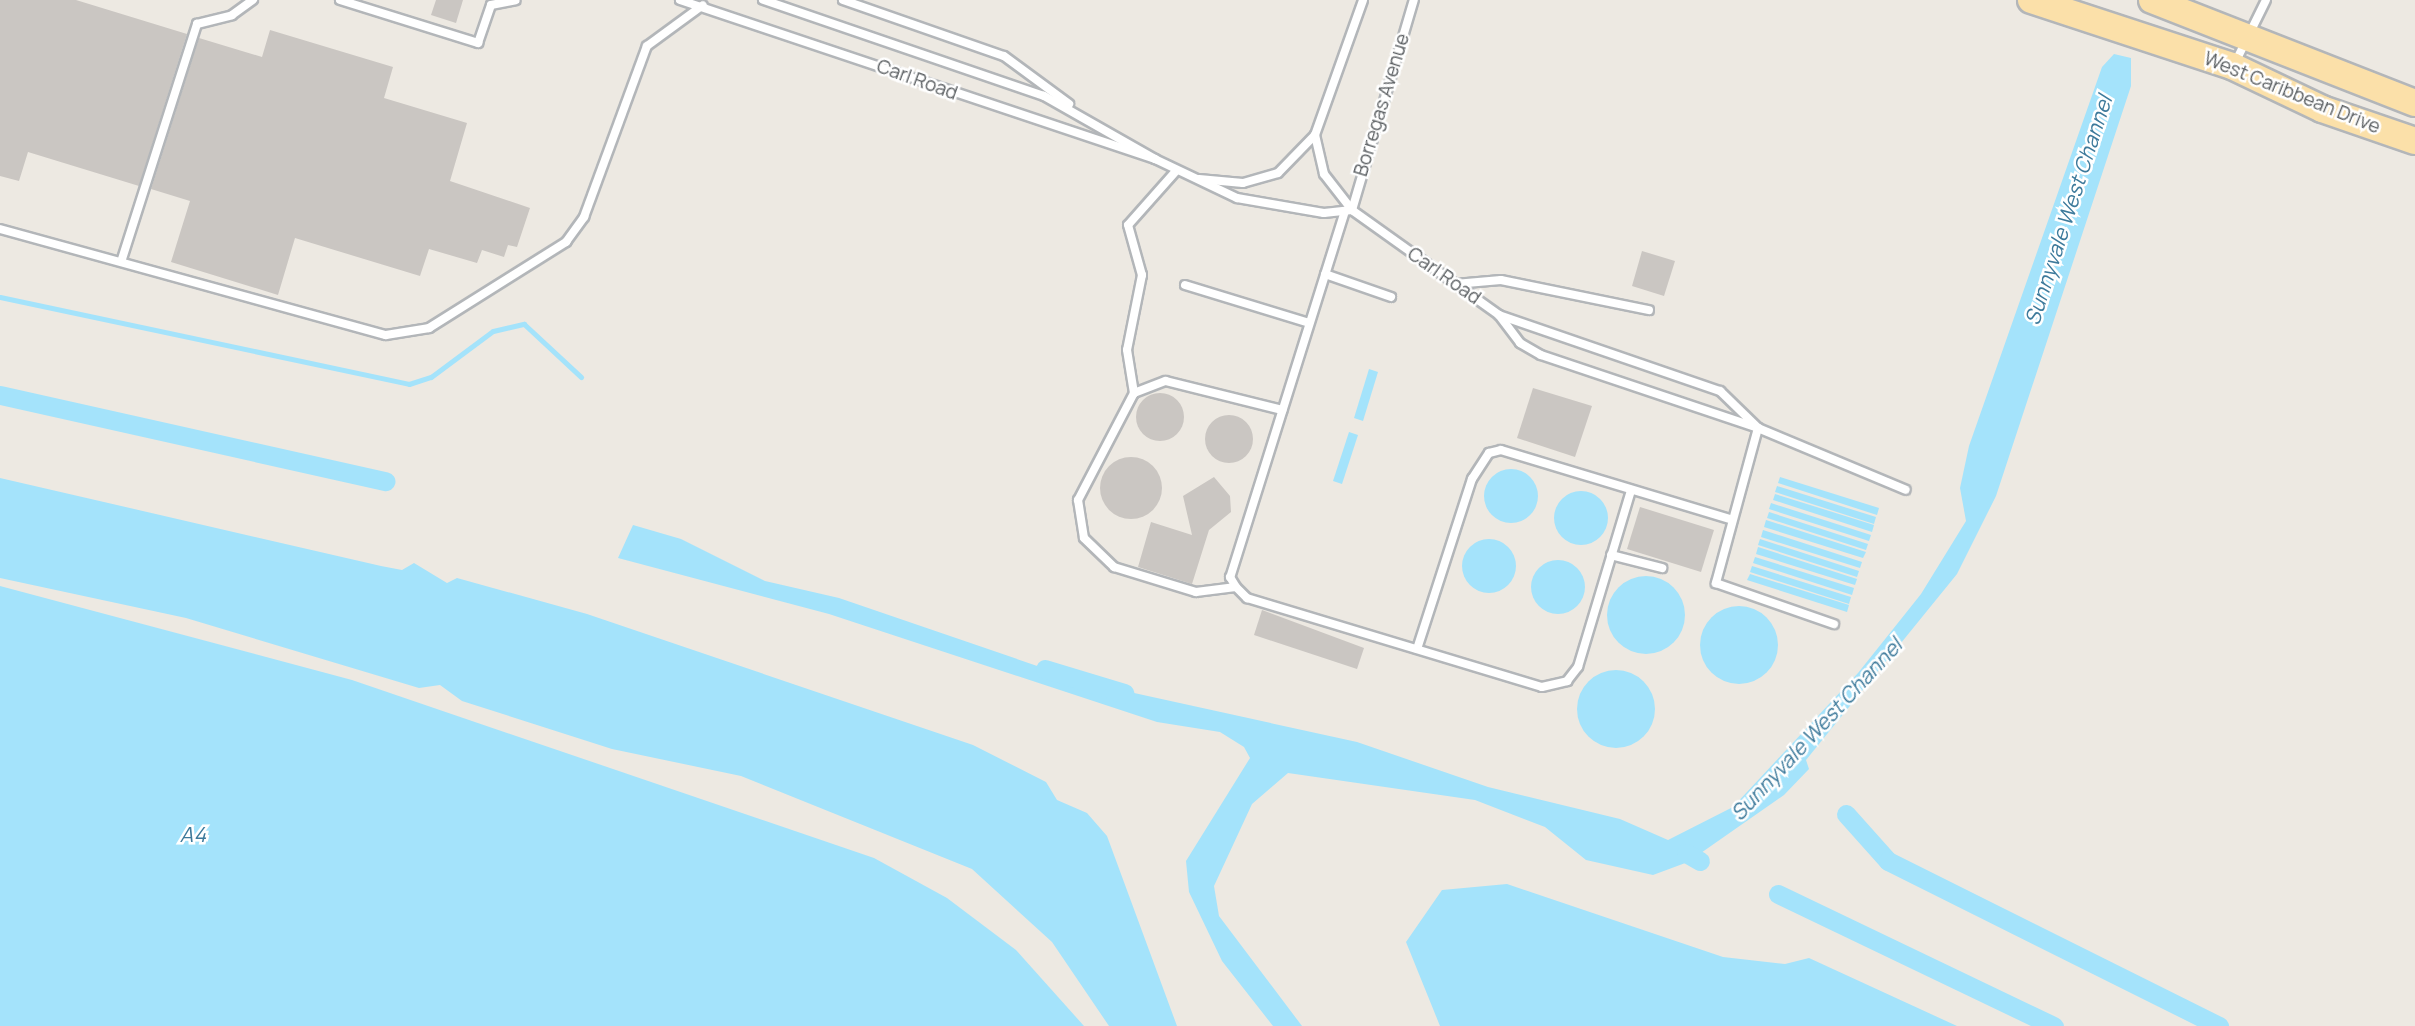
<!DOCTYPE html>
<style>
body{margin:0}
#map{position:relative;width:2415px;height:1026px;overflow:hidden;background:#ede9e2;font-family:Manrope,sans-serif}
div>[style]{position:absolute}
.water>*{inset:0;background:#a4e3fb}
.round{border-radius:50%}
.stream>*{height:5px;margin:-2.5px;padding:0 2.5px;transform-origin:2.5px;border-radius:2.5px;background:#a4e3fb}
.canal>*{height:19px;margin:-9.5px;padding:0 9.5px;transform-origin:9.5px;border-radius:9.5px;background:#a4e3fb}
.building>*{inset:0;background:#cac6c2}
.roads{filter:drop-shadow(2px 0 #b3b6b9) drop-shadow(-2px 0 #b3b6b9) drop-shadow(0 2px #b3b6b9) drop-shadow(0 -2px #b3b6b9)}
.service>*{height:8px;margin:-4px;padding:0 4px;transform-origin:4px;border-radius:4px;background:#fff}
.primary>*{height:26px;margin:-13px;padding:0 13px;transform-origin:13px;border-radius:13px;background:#fbe0a9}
span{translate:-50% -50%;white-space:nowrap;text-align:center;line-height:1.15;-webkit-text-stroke:5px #fff;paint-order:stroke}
.street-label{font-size:19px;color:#5b5f62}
.water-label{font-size:21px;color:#3d7a9b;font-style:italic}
</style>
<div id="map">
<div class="water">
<div style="clip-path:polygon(2114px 54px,2131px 58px,2131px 86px,1996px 496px,1957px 574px,1806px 760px,1809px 769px,1784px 795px,1688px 862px,1653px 875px,1586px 860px,1545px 827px,1475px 800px,1288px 773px,1252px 804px,1214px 886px,1219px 916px,1302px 1026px,1273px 1026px,1222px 961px,1189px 892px,1186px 861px,1250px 758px,1244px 747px,1220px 732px,1157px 722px,829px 614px,618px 558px,633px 525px,681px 539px,765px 581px,839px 598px,1084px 682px,1357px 742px,1488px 787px,1620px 819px,1668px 840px,1733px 807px,1858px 673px,1921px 594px,1966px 521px,1960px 488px,1969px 446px,2102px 67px)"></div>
<div style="clip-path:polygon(1369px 369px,1378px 372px,1363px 421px,1354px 418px)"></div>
<div style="clip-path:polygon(1349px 432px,1358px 435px,1342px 484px,1333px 481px)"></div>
<div class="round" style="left:1484px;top:469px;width:54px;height:54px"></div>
<div style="clip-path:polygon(1780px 477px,1879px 508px,1877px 515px,1778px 483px)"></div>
<div style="clip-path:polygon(0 478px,381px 566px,402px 570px,414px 563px,447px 583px,457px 578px,587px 614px,973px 745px,1046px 782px,1057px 800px,1087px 813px,1107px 836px,1177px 1026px,1109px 1026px,1052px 942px,972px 869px,741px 776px,612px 749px,462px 701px,440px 685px,419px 688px,186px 618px,0 578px)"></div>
<div style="clip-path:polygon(1777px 486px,1876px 517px,1874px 524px,1775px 492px)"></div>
<div class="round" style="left:1554px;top:491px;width:54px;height:54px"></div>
<div style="clip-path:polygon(1775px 494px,1874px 525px,1872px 532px,1773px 500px)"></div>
<div style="clip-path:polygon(1771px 503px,1871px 535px,1869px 541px,1769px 509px)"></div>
<div style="clip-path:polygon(1769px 512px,1868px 544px,1866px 550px,1767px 518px)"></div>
<div style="clip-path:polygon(1766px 520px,1866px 552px,1863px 558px,1764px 527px)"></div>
<div style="clip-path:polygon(1763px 530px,1862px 562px,1860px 568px,1761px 537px)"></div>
<div class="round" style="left:1462px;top:539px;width:54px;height:54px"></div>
<div style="clip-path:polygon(1760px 539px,1859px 571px,1857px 577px,1758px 545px)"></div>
<div style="clip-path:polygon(1758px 547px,1857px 579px,1855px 585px,1756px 554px)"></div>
<div style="clip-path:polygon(1755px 557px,1854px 588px,1852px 595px,1753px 563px)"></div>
<div class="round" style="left:1531px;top:560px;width:54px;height:54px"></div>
<div style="clip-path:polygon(1752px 566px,1851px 597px,1849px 604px,1750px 572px)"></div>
<div style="clip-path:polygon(1750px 574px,1849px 605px,1847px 612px,1747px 580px)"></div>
<div class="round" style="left:1607px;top:576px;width:78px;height:78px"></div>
<div style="clip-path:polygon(0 586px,352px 680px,874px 858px,947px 898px,1016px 950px,1084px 1026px,0 1026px)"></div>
<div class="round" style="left:1700px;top:606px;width:78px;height:78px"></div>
<div class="round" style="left:1577px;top:670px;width:78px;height:78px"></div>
<div style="clip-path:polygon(1507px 884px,1723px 957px,1785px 964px,1809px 958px,1957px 1026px,1440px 1026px,1406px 942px,1442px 890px)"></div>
</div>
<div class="stream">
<div style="left:0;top:297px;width:418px;rotate:12deg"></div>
<div style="left:409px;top:384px;width:23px;rotate:-18deg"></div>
<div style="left:431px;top:377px;width:77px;rotate:-36.6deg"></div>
<div style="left:493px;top:331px;width:32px;rotate:-13deg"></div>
<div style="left:524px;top:324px;width:78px;rotate:42.9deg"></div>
</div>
<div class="canal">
<div style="left:0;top:395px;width:395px;rotate:12.6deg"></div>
<div style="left:1045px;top:669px;width:83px;rotate:16.9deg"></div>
<div style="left:1846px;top:814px;width:63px;rotate:48.2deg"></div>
<div style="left:1888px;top:861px;width:370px;rotate:26.5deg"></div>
<div style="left:1686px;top:853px;width:16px;rotate:30deg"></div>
<div style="left:1778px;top:894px;width:306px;rotate:25.6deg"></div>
</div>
<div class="building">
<div style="clip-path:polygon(0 0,76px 0,187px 34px,139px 186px,28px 152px,19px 181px,0 176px)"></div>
<div style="clip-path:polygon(436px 0,463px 0,456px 23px,431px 15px)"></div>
<div style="clip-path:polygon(270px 30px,393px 67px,384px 98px,467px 123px,450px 181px,530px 208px,517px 247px,508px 245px,504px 257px,482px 250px,477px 263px,429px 249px,420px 276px,295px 238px,278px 295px,171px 262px,190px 201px,151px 189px,199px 38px,262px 57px)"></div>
<div style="clip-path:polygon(1642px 251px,1675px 261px,1664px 296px,1632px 286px)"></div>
<div style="clip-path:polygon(1533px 388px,1592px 406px,1575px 457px,1517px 438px)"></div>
<div class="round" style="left:1136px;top:393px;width:48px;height:48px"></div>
<div class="round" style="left:1205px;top:415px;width:48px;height:48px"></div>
<div class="round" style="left:1100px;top:457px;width:62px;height:62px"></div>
<div style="clip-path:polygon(1214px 477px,1230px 496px,1231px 512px,1209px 530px,1192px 584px,1138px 567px,1151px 522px,1192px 535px,1183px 496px)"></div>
<div style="clip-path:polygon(1640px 507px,1714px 530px,1701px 572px,1627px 549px)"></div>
<div style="clip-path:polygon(1262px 610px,1364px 648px,1357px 669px,1254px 635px)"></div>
</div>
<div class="roads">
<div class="service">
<div style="left:340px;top:0;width:145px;rotate:17.3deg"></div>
<div style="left:478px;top:43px;width:40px;rotate:-71.1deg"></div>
<div style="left:491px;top:5px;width:25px;rotate:-11deg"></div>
<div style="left:680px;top:0;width:501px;rotate:18.51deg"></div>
<div style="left:1155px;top:159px;width:128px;rotate:-150.4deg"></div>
<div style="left:1044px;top:96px;width:297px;rotate:-161.1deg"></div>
<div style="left:843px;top:0;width:170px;rotate:19.2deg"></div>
<div style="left:1004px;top:56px;width:81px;rotate:36.4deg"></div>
<div style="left:2235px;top:63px;width:70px;rotate:-63.8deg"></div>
<div style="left:1315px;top:135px;width:40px;rotate:77deg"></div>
<div style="left:1324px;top:174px;width:46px;rotate:52.1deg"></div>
<div style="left:1155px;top:159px;width:91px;rotate:25.4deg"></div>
<div style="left:1237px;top:198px;width:88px;rotate:9.8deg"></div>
<div style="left:1324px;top:213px;width:28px;rotate:-6deg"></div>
<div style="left:1352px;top:210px;width:181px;rotate:35.5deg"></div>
<div style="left:1499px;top:315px;width:234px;rotate:19deg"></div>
<div style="left:1720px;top:391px;width:53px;rotate:44.2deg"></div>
<div style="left:1176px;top:171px;width:72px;rotate:131.6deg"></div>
<div style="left:1128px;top:225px;width:52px;rotate:74.4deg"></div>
<div style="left:1142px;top:275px;width:76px;rotate:101.3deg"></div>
<div style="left:1127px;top:350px;width:44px;rotate:80.8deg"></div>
<div style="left:1134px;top:393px;width:121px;rotate:117.6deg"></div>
<div style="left:1078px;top:500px;width:38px;rotate:81deg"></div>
<div style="left:1084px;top:538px;width:42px;rotate:44deg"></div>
<div style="left:1114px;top:567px;width:86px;rotate:17deg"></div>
<div style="left:1196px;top:592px;width:40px;rotate:-7.1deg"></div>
<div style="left:1199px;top:179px;width:44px;rotate:5.2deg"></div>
<div style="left:1243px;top:183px;width:36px;rotate:-16deg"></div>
<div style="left:1278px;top:173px;width:53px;rotate:-45.8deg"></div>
<div style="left:1315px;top:135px;width:143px;rotate:-70.4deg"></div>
<div style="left:1352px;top:210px;width:219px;rotate:-73.6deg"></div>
<div style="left:1345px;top:211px;width:384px;rotate:107.4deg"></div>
<div style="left:1230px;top:577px;width:12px;rotate:59deg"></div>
<div style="left:1236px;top:587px;width:16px;rotate:45deg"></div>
<div style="left:1247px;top:598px;width:308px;rotate:16.8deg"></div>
<div style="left:1542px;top:687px;width:26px;rotate:-13deg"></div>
<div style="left:1567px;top:681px;width:18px;rotate:-52deg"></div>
<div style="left:1578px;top:667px;width:185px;rotate:-73.3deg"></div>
<div style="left:0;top:229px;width:400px;rotate:15.4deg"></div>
<div style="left:386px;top:335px;width:44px;rotate:-9.2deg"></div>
<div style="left:429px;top:328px;width:162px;rotate:-32.1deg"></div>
<div style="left:566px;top:242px;width:31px;rotate:-54deg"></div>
<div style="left:584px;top:217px;width:182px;rotate:-69.8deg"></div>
<div style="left:647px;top:46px;width:69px;rotate:-36.2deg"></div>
<div style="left:122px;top:259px;width:247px;rotate:-72.3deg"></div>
<div style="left:197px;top:24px;width:36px;rotate:-14deg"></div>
<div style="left:232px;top:15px;width:26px;rotate:-36deg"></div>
<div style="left:1325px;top:274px;width:70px;rotate:19.2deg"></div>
<div style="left:1455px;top:284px;width:46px;rotate:-5deg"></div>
<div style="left:1501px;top:280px;width:151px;rotate:11.5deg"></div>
<div style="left:1185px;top:285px;width:130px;rotate:17deg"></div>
<div style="left:1499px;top:315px;width:35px;rotate:53deg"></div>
<div style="left:1520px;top:343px;width:24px;rotate:30deg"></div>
<div style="left:1541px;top:355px;width:229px;rotate:18.6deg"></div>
<div style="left:1758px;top:428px;width:160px;rotate:22.7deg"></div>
<div style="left:1134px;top:393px;width:34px;rotate:-21deg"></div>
<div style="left:1166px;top:381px;width:120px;rotate:14deg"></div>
<div style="left:1758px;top:428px;width:161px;rotate:105.2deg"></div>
<div style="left:1716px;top:583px;width:125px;rotate:19.2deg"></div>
<div style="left:1611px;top:555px;width:53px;rotate:14.3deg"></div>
<div style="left:1417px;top:649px;width:179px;rotate:-72.1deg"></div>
<div style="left:1472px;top:479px;width:31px;rotate:-57deg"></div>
<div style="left:1489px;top:453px;width:12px;rotate:-14deg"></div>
<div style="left:1501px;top:450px;width:238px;rotate:16.8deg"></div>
</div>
<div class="primary">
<div style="left:2031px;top:0;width:212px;rotate:18.2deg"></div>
<div style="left:2232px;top:66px;width:100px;rotate:25.5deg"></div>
<div style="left:2322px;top:109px;width:98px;rotate:19deg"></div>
<div style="left:2152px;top:0;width:282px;rotate:21.4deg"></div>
</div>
</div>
<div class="street-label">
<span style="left:917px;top:80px;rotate:20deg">Carl Road</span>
<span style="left:2292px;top:93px;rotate:22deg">West Caribbean Drive</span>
<span style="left:1382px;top:105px;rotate:-73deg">Borregas Avenue</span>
<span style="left:1444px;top:276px;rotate:35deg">Carl Road</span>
</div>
<div class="water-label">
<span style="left:2068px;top:210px;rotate:-72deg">Sunnyvale West Channel</span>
<span style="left:1816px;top:729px;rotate:-47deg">Sunnyvale West Channel</span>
<span style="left:193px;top:834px">A4</span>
</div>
</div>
